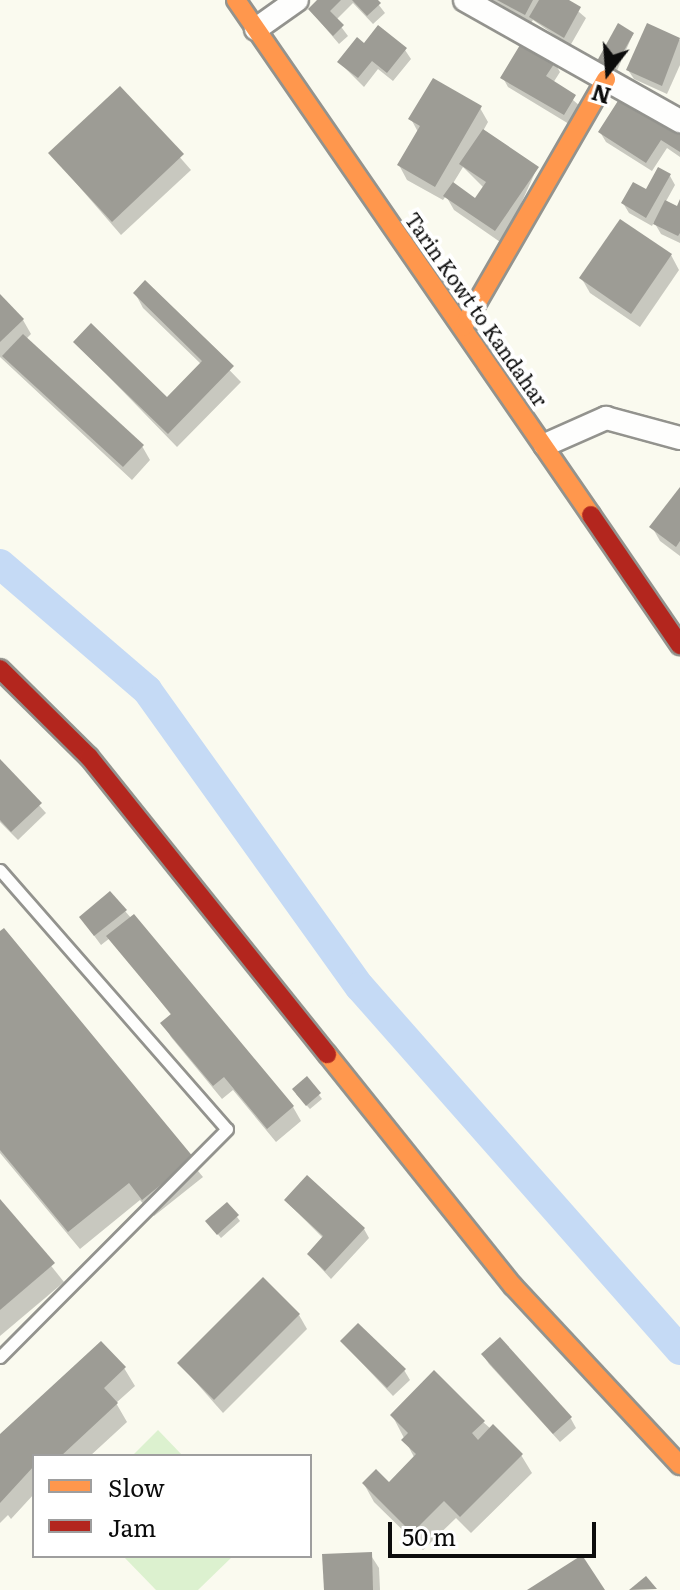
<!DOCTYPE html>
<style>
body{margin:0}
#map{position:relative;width:680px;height:1590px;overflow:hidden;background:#fafaef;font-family:Literata,serif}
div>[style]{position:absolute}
.green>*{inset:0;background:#dcf1cf}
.shadow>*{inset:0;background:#0003}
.canal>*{height:30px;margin:-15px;padding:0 15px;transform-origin:15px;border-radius:15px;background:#c5daf5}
.building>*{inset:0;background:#9d9c95}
.roads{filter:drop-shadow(2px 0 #93938e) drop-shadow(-2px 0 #93938e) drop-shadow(0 2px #93938e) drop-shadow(0 -2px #93938e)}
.lane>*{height:11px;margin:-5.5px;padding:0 5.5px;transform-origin:5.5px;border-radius:5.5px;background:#fefefd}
.street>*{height:22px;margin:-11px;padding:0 11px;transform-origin:11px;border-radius:11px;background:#fefefd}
.slow>*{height:18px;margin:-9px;padding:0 9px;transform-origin:9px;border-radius:9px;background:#ff974d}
.jam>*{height:18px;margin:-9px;padding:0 9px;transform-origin:9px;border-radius:9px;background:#b3261e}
span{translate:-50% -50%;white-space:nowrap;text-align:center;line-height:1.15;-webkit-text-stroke:8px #fff;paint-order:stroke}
.street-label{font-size:20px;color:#0c0c0c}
.legend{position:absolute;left:32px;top:1454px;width:280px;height:104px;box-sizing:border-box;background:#fff;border:2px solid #9e9e9e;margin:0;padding:10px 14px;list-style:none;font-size:24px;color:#0c0c0c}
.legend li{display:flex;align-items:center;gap:16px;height:40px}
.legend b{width:40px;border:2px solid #9e9e9e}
.north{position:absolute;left:568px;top:32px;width:80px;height:80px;-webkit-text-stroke:6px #fff;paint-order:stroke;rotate:197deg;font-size:22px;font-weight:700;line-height:32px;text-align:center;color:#0c0c0c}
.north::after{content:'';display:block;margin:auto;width:28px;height:36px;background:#0c0c0c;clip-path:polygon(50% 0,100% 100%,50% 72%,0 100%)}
.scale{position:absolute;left:388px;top:1522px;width:208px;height:36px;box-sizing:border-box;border:4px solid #0c0c0c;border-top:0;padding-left:10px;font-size:24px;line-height:28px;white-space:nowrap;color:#0c0c0c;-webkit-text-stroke:6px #fff;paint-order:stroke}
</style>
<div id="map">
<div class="green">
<div style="clip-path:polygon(158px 1430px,183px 1456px,132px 1456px)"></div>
<div style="clip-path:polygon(123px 1556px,233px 1556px,198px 1590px,156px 1590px)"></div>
</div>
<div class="shadow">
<div style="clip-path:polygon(320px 0,375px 0,385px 13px,373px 24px,353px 3px,336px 20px,348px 36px,339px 44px,310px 10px)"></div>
<div style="clip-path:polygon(487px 0,565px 0,586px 18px,570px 46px,533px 20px,531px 23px)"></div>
<div style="clip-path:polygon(648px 26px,680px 40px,680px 65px,667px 94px,634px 79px,628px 70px)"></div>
<div style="clip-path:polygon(633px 34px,616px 73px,602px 65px,599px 61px)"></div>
<div style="clip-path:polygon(364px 46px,405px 50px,411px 59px,393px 81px,378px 69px,364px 87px,339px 62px)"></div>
<div style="clip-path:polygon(554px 62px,560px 72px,553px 83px,580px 106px,569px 124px,508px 87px,503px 78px)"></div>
<div style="clip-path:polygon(120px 89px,191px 170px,121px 235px,50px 153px)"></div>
<div style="clip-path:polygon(evenodd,480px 108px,488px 122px,483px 131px,537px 168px,503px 244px,454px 210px,446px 196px,443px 200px,407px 180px,399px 165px,418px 132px,411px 119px,480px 108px,463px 167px,484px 188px,475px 201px,452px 185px,463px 167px)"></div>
<div style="clip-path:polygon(600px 132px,680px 132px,680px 157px,667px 148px,652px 171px,606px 142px)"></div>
<div style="clip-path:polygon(670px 176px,675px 185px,665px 203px,678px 208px,680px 204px,680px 243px,661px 234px,654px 222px,652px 226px,629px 213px,623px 203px)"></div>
<div style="clip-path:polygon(671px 255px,679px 270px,640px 327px,590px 293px,582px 279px)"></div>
<div style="clip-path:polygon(145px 283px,241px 382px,177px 447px,75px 342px,167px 400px,202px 365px,143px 308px,135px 293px)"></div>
<div style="clip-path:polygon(0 297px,23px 320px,31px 334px,26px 339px,142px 446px,150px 460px,132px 480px,0 357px)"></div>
<div style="clip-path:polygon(680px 490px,680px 556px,660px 541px,652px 527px)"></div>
<div style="clip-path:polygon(0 762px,46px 813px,18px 840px,0 822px)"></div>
<div style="clip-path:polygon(125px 911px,293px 1107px,301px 1121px,276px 1142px,233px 1090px,222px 1099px,171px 1037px,163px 1023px,172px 1016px,110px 938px,101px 945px,81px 918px)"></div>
<div style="clip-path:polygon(0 933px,203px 1177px,154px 1216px,140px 1200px,80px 1249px,0 1153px)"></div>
<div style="clip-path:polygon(307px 1079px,322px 1099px,310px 1109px,296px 1094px)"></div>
<div style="clip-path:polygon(286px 1201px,364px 1229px,369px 1238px,331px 1279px,309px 1255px,324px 1239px)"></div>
<div style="clip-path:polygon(0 1202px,64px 1282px,0 1336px)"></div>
<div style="clip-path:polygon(237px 1217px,240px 1221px,221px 1238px,210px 1225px)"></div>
<div style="clip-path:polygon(299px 1315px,307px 1329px,223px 1413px,179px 1363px)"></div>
<div style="clip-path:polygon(500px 1340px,571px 1419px,576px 1428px,560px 1442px,489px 1364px,483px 1355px)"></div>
<div style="clip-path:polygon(342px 1342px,404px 1370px,410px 1380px,393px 1396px)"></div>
<div style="clip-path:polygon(124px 1368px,135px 1386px,116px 1403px,127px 1422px,90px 1456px,34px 1456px,34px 1494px,11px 1519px,8px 1515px,0 1523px,0 1436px)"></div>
<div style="clip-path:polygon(392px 1415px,483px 1422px,521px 1455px,532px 1473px,471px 1533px,456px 1518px,423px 1550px,374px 1502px,364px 1484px,389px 1485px,415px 1459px)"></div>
<div style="clip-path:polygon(370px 1554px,379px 1568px,380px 1590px,326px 1590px)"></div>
</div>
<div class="canal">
<div style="left:0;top:564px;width:194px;rotate:40.6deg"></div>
<div style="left:147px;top:690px;width:365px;rotate:54.4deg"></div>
<div style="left:360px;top:987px;width:484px;rotate:48.6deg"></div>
</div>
<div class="building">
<div style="clip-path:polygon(317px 0,341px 0,330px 11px,344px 25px,333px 36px,308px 9px)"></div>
<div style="clip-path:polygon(352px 0,378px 0,381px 3px,367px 16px)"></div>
<div style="clip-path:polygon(497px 0,533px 0,525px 15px)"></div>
<div style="clip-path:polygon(539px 0,569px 0,581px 7px,564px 38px,529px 17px)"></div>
<div style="clip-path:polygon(618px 23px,634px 33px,613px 70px,597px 61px)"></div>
<div style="clip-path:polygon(647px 23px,680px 38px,662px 86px,626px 70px)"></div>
<div style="clip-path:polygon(378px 25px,407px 48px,387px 73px,372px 61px,358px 78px,337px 62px,357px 37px,364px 43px)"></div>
<div style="clip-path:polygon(523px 40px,556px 61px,546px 76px,576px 95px,564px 115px,500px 78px)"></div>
<div style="clip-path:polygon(433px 78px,482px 106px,435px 187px,397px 165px,420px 126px,408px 119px)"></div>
<div style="clip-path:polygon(120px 86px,184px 154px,112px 222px,48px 153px)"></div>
<div style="clip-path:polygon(623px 93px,680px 130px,680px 152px,661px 140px,646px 163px,598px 132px)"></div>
<div style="clip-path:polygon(483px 129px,539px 167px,495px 231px,443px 196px,453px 182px,475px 198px,486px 182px,459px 164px)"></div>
<div style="clip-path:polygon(658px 167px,671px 174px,646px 218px,621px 203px,633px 182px,646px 189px)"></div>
<div style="clip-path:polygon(680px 199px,680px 233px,678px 236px,653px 224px,665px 200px,677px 206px)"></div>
<div style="clip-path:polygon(620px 219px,672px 254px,631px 314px,579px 278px)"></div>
<div style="clip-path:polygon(145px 280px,234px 366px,168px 434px,73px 342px,91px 323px,167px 397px,202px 361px,133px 293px)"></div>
<div style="clip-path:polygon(0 294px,24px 319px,0 342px)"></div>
<div style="clip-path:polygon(23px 334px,144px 445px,123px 467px,2px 356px)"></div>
<div style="clip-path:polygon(680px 487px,680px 541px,676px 547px,649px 527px)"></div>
<div style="clip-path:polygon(0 759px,42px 803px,11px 832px,0 820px)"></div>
<div style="clip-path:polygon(110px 891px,127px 910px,94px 936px,79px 917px)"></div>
<div style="clip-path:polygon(134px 914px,294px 1106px,267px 1129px,224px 1077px,213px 1086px,160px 1023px,171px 1014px,106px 936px)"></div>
<div style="clip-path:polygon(4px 928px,194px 1158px,142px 1200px,129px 1183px,68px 1232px,0 1150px,0 931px)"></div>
<div style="clip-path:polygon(307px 1076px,321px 1093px,306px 1106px,292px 1089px)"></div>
<div style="clip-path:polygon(307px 1175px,365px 1228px,325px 1271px,307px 1254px,323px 1236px,284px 1200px)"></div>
<div style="clip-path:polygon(0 1199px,55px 1263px,0 1310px)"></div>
<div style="clip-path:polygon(227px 1202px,239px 1215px,217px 1235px,205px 1221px)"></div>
<div style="clip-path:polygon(263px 1277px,300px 1314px,214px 1400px,177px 1363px)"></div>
<div style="clip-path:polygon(358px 1323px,406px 1369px,387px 1388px,340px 1341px)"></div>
<div style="clip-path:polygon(500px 1337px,572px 1417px,553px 1434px,481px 1354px)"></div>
<div style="clip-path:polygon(101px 1341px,126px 1367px,104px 1388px,118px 1403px,61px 1456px,34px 1456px,34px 1466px,0 1503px,0 1434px)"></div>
<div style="clip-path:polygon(434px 1370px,485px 1421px,472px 1433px,478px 1440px,493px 1424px,523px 1454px,460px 1517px,444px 1501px,412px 1533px,362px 1483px,376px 1469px,389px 1482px,416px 1454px,401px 1440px,408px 1433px,390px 1415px)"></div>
<div style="clip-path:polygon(372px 1552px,373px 1590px,324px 1590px,322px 1554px)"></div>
<div style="clip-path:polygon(582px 1555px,605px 1590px,527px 1590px)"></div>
<div style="clip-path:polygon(646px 1576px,657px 1589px,629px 1590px)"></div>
</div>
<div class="roads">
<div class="lane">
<div style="left:0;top:870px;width:344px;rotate:48.8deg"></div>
<div style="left:227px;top:1129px;width:322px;rotate:134.9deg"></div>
</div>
<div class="street">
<div style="left:465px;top:0;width:247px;rotate:29.4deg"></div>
<div style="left:256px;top:29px;width:50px;rotate:-35.3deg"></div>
<div style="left:545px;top:445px;width:67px;rotate:-23.9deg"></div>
<div style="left:606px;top:418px;width:77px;rotate:15.1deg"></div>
</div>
<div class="slow">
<div style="left:236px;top:0;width:625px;rotate:55.42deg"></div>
<div style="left:463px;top:327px;width:286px;rotate:-60deg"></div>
<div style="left:327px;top:1054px;width:297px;rotate:51.3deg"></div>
<div style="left:513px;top:1286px;width:245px;rotate:47deg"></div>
</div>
<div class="jam">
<div style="left:591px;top:515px;width:158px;rotate:55.6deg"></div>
<div style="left:0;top:669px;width:125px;rotate:44.7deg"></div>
<div style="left:89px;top:757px;width:381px;rotate:51.3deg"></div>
</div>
</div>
<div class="street-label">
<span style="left:477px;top:309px;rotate:55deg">Tarin Kowt to Kandahar</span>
</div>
<ul class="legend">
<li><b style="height:10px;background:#ff974d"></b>Slow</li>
<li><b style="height:10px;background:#b3261e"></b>Jam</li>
</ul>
<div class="north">N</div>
<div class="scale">50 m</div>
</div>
